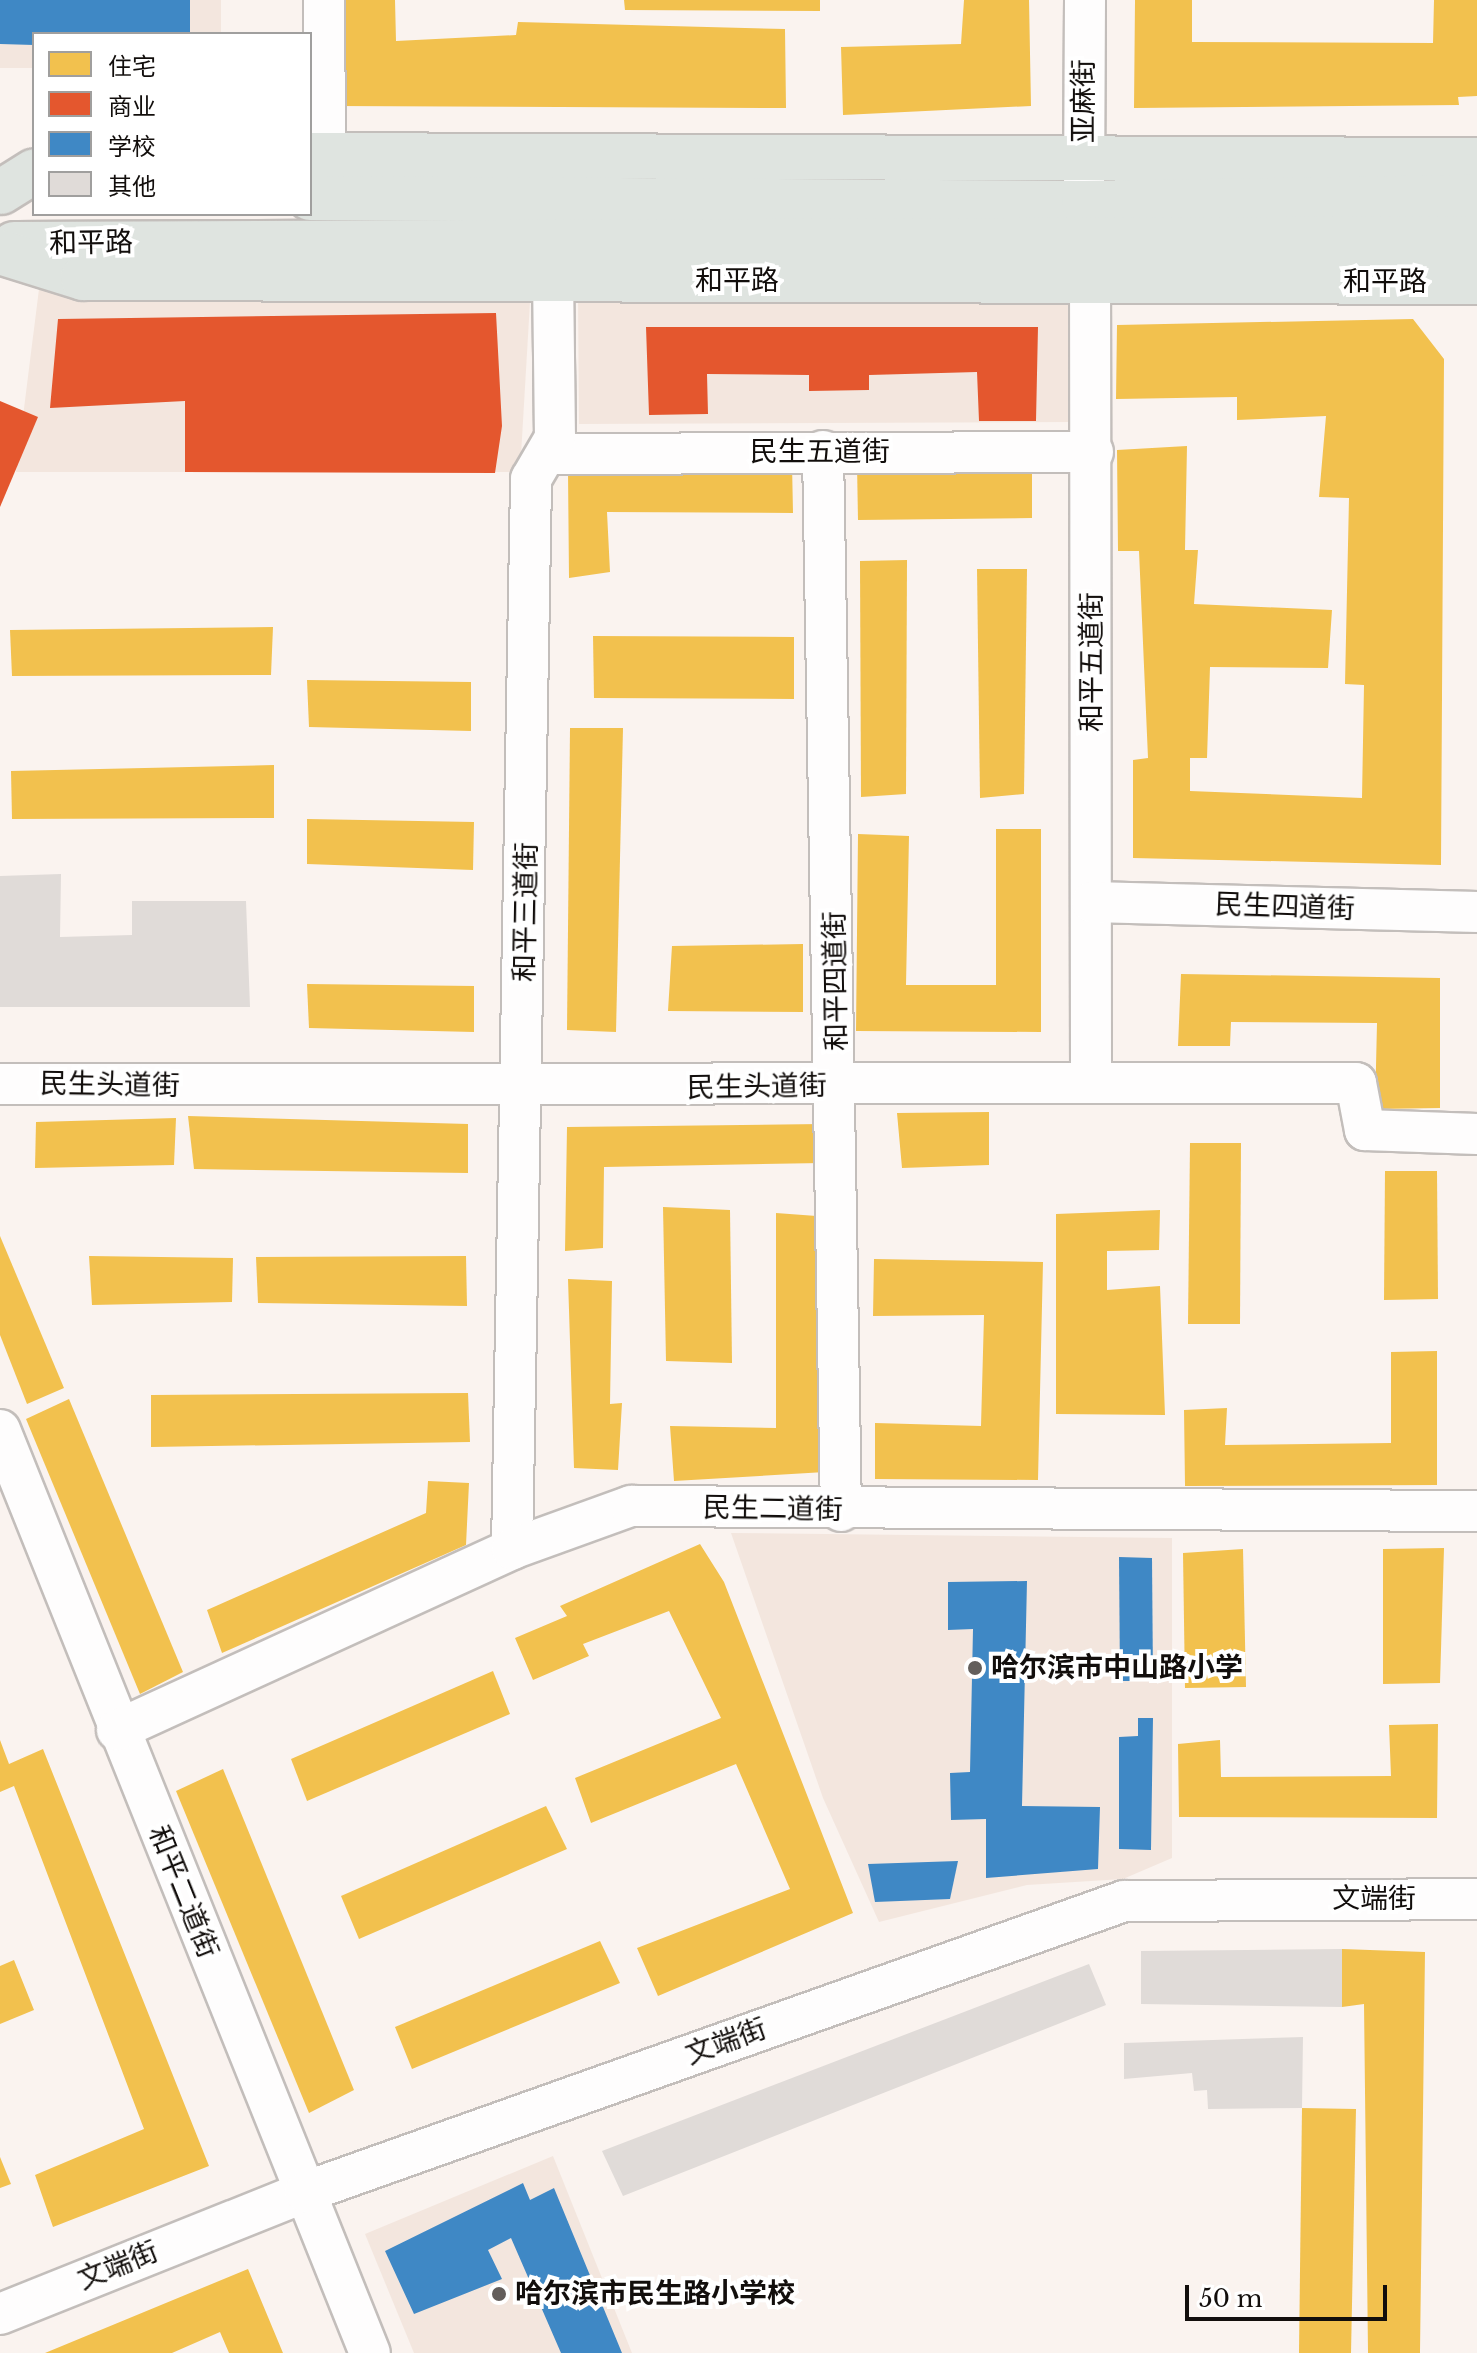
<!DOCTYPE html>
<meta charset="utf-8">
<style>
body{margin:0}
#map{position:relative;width:1477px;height:2353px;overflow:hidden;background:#faf3ef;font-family:"Libre Baskerville","Noto Sans SC",serif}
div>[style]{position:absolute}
.built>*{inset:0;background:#f3e6de}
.homes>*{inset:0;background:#f2c14e}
.shops>*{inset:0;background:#e4572e}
.schools>*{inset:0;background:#3f88c5}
.building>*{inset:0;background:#e0dbd8}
.roads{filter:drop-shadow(2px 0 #c3bebb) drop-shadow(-2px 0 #c3bebb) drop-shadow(0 2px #c3bebb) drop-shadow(0 -2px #c3bebb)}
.minor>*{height:40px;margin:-20px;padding:0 20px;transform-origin:20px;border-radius:20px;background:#fefdfd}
.major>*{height:44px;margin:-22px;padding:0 22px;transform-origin:22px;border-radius:22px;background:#dfe4e0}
.dots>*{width:22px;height:22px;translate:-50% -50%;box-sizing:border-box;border:4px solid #fff;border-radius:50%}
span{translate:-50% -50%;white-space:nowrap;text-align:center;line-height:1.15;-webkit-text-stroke:8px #fff;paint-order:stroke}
.street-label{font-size:28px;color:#120e0c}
.poi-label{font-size:28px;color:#120e0c;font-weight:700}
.left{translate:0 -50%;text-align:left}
.legend{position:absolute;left:32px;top:32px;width:280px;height:184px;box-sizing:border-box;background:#fff;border:2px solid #a09f9e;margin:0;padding:10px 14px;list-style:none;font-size:24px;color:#120e0c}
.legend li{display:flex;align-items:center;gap:16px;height:40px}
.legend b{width:40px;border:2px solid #a09f9e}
.scale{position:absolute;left:1185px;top:2285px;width:202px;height:36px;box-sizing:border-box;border:4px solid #120e0c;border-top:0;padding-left:10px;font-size:24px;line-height:28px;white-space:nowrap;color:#120e0c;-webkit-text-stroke:6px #fff;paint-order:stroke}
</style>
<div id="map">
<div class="built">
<div style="clip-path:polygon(0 0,221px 0,221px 34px,34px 34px,34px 68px,0 68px)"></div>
<div style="clip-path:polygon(39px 289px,530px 302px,520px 472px,16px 472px)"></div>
<div style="clip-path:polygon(1071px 293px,1072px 422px,579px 424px,578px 294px)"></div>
<div style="clip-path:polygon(731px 1533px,1172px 1538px,1172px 1858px,1123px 1879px,1027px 1885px,879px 1922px,823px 1798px)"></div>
<div style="clip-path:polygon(553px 2156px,632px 2353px,414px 2353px,365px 2234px)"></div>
</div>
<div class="homes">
<div style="clip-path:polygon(332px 0,395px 0,396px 41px,516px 35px,518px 22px,785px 29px,786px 108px,334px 106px)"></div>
<div style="clip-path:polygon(624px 0,820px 0,820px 11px,625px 10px)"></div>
<div style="clip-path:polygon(964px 0,1029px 0,1031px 106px,843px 115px,841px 47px,961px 44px)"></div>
<div style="clip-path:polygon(1135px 0,1192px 0,1192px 42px,1433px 43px,1434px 0,1477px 0,1477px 96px,1458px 97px,1459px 105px,1134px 108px)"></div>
<div style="clip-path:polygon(1413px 319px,1444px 359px,1441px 865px,1133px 858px,1133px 760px,1148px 758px,1139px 551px,1118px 551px,1117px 450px,1187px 446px,1185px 550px,1198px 550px,1194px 604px,1332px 610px,1328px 668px,1210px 667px,1207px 758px,1190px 758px,1190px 791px,1362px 798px,1364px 685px,1345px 684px,1349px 498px,1319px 497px,1326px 416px,1237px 420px,1237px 397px,1116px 399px,1117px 325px)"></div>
<div style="clip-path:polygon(792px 463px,793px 513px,607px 512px,610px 572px,569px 578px,568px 472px)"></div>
<div style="clip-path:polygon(1032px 463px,1032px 518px,858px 520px,857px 464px)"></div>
<div style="clip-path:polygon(907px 560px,906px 794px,861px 797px,860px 561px)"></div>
<div style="clip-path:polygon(977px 569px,1027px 569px,1024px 794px,980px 798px)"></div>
<div style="clip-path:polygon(273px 627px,271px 675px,12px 676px,10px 630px)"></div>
<div style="clip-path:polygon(593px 636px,794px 637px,794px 699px,594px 698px)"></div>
<div style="clip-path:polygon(307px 680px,471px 682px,471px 731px,309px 727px)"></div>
<div style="clip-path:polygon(570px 728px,623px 728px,616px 1032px,567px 1030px)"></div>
<div style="clip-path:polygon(274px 765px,274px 818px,12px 819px,11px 771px)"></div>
<div style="clip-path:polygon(307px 819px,474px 822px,473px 870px,307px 864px)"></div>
<div style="clip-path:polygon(996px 829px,1041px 829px,1041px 1032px,856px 1031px,858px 834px,909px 836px,906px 985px,996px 985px)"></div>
<div style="clip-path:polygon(803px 944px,803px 1012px,668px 1011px,672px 946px)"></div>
<div style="clip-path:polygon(1181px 974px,1440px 978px,1440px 1108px,1375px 1109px,1377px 1023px,1231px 1022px,1230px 1046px,1178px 1046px)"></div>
<div style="clip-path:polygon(307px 984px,474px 986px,474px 1032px,309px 1028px)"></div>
<div style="clip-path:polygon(989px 1112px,989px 1165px,902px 1168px,897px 1113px)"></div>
<div style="clip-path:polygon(188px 1116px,468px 1124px,468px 1173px,194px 1169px)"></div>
<div style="clip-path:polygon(176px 1118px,174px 1165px,35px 1168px,36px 1122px)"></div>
<div style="clip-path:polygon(822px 1124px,822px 1163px,604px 1167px,603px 1248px,565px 1251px,567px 1127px)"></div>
<div style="clip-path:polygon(1190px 1143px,1241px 1143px,1240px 1324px,1188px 1324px)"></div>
<div style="clip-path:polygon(1385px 1171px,1437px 1171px,1438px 1299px,1384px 1300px)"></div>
<div style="clip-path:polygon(663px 1207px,730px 1210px,732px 1363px,666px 1361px)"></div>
<div style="clip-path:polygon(1160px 1210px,1159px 1250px,1107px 1251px,1107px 1290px,1160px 1286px,1165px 1415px,1056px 1414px,1056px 1214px)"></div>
<div style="clip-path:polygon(776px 1213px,830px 1217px,825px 1472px,674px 1481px,670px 1426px,776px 1428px)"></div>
<div style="clip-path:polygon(0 1236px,64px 1388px,27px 1404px,0 1335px)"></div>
<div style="clip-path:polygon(89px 1256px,233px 1258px,232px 1302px,92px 1305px)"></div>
<div style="clip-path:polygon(466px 1256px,467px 1306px,258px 1303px,256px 1257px)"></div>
<div style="clip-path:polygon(874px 1259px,1043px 1262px,1038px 1480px,875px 1479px,875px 1423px,981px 1426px,984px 1315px,873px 1316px)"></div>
<div style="clip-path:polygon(568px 1279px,612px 1281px,610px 1404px,622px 1403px,618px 1470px,574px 1468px)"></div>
<div style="clip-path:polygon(1437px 1351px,1437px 1485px,1185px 1486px,1184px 1410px,1227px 1408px,1225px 1445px,1391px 1443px,1391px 1352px)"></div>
<div style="clip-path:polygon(468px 1393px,470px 1442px,151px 1447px,151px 1395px)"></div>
<div style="clip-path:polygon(69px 1399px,183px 1672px,140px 1694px,26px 1419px)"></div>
<div style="clip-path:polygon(428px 1481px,469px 1483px,466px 1545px,222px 1653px,207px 1610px,426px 1513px)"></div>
<div style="clip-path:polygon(700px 1544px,724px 1582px,853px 1913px,658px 1996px,637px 1948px,790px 1889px,736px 1764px,591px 1823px,575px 1778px,721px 1718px,669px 1611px,583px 1644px,589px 1656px,533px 1680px,515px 1638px,567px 1616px,560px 1606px)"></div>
<div style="clip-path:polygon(1444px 1548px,1440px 1683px,1383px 1684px,1383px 1549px)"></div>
<div style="clip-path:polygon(1243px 1549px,1246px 1687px,1185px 1688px,1183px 1553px)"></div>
<div style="clip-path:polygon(493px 1671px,510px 1714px,307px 1801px,291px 1759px)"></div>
<div style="clip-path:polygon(1438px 1724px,1437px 1818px,1179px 1817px,1178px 1744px,1220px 1740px,1221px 1777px,1391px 1776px,1389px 1725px)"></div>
<div style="clip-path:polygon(0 1740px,9px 1764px,43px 1749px,209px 2166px,53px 2227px,35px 2175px,144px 2129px,14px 1786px,0 1792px)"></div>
<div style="clip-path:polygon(223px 1769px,354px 2090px,309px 2113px,176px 1791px)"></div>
<div style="clip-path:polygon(546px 1806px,567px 1849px,359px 1939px,341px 1896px)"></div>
<div style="clip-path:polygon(600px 1941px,620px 1983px,412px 2069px,395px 2027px)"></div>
<div style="clip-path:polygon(1342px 1949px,1425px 1952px,1420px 2353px,1368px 2353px,1364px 2004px,1342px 2007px)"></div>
<div style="clip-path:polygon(14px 1960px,34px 2010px,0 2024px,0 1966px)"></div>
<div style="clip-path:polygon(1302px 2108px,1356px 2109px,1351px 2353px,1299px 2353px)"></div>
<div style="clip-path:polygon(0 2157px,11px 2184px,0 2188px)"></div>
<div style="clip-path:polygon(248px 2269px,283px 2353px,229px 2353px,220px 2332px,172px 2353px,45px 2353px)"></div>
</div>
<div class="shops">
<div style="clip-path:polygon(496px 313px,502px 426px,495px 473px,185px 472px,185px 401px,50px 408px,58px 319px)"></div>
<div style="clip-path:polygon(646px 327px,1038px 327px,1036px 421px,979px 421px,977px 372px,869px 375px,869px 390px,809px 391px,809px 375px,707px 374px,708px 414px,649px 415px)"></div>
<div style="clip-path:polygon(0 401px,38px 417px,0 507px)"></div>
</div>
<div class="schools">
<div style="clip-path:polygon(0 0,190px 0,190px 34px,34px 34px,34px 45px,0 44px)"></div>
<div style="clip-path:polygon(1119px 1557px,1152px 1558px,1153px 1681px,1120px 1681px)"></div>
<div style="clip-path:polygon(1027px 1581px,1022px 1806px,1100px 1807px,1098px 1869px,986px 1878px,986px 1819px,951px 1820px,950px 1773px,970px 1772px,973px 1629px,948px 1630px,948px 1582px)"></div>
<div style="clip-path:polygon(1138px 1718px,1153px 1718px,1151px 1850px,1119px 1849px,1119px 1737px,1138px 1736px)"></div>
<div style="clip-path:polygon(958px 1861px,950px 1899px,875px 1902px,868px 1864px)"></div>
<div style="clip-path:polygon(523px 2183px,530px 2200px,554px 2188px,622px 2353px,561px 2353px,511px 2238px,488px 2250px,502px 2279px,414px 2314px,385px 2251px)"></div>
</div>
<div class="building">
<div style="clip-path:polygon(61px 874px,60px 937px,132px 935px,132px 901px,246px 901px,250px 1007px,0 1007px,0 876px)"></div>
<div style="clip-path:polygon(1342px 1949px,1342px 2007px,1141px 2004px,1141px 1951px)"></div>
<div style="clip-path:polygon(1089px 1964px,1106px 2005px,623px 2196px,602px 2151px)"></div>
<div style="clip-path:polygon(1303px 2037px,1302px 2108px,1208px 2109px,1207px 2090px,1194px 2091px,1192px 2073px,1124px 2079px,1124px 2043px)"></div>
</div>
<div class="roads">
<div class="minor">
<div style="left:324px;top:0;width:155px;rotate:89.6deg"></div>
<div style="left:1084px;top:191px;width:191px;rotate:-89.7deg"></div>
<div style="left:1090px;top:249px;width:834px;rotate:89.93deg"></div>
<div style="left:823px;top:451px;width:1060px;rotate:89.03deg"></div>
<div style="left:548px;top:454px;width:545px;rotate:-0.21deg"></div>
<div style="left:1092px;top:902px;width:385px;rotate:1.5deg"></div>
<div style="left:0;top:1084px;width:1356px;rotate:-0.04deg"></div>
<div style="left:1356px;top:1083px;width:48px;rotate:79.2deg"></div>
<div style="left:1365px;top:1130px;width:112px;rotate:2deg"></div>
<div style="left:0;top:1430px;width:994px;rotate:68.16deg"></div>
<div style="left:512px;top:1549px;width:1070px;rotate:-88.98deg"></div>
<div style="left:531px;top:479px;width:48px;rotate:-59.7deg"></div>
<div style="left:555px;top:438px;width:157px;rotate:-90.7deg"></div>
<div style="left:117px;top:1730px;width:434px;rotate:-24.6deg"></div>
<div style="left:512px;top:1549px;width:127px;rotate:-19.9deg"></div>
<div style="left:631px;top:1506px;width:846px;rotate:0.34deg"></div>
<div style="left:0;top:2314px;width:328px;rotate:-21.8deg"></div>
<div style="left:305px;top:2192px;width:869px;rotate:-19.56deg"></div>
<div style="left:1124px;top:1901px;width:353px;rotate:-0.3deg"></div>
</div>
<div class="major">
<div style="left:310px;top:155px;width:1167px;rotate:0.25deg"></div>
<div style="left:1px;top:192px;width:39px;rotate:-32deg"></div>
<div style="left:310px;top:198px;width:774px;rotate:0.37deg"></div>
<div style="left:1084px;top:203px;width:393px;rotate:-0.9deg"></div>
<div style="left:14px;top:244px;width:1463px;rotate:-0.23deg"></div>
<div style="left:0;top:252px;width:87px;rotate:17.4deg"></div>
<div style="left:83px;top:278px;width:1394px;rotate:0.16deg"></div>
</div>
</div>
<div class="dots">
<div style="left:975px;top:1668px;background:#635e5b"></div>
<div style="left:499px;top:2294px;background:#635e5b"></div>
</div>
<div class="street-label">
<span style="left:1084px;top:101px;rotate:-90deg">亚麻街</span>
<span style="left:91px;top:243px;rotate:-1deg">和平路</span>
<span style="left:737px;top:281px">和平路</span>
<span style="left:1385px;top:282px">和平路</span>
<span style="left:820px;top:452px">民生五道街</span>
<span style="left:1092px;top:662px;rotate:-90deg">和平五道街</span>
<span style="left:1285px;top:907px;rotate:2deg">民生四道街</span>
<span style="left:526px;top:912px;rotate:-89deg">和平三道街</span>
<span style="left:836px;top:981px;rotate:-91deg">和平四道街</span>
<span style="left:110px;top:1085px;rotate:1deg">民生头道街</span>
<span style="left:757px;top:1087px;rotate:-1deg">民生头道街</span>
<span style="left:773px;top:1509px;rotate:1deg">民生二道街</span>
<span style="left:183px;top:1892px;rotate:68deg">和平二道街</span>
<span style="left:1374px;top:1899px">文端街</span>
<span style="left:726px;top:2042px;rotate:-20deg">文端街</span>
<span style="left:118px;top:2266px;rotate:-22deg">文端街</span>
</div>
<div class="poi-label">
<span class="left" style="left:991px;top:1668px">哈尔滨市中山路小学</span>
<span class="left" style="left:515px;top:2294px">哈尔滨市民生路小学校</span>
</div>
<ul class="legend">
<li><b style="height:22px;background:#f2c14e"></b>住宅</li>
<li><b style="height:22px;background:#e4572e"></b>商业</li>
<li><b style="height:22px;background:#3f88c5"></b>学校</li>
<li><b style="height:22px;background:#e0dbd8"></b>其他</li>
</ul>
<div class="scale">50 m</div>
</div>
